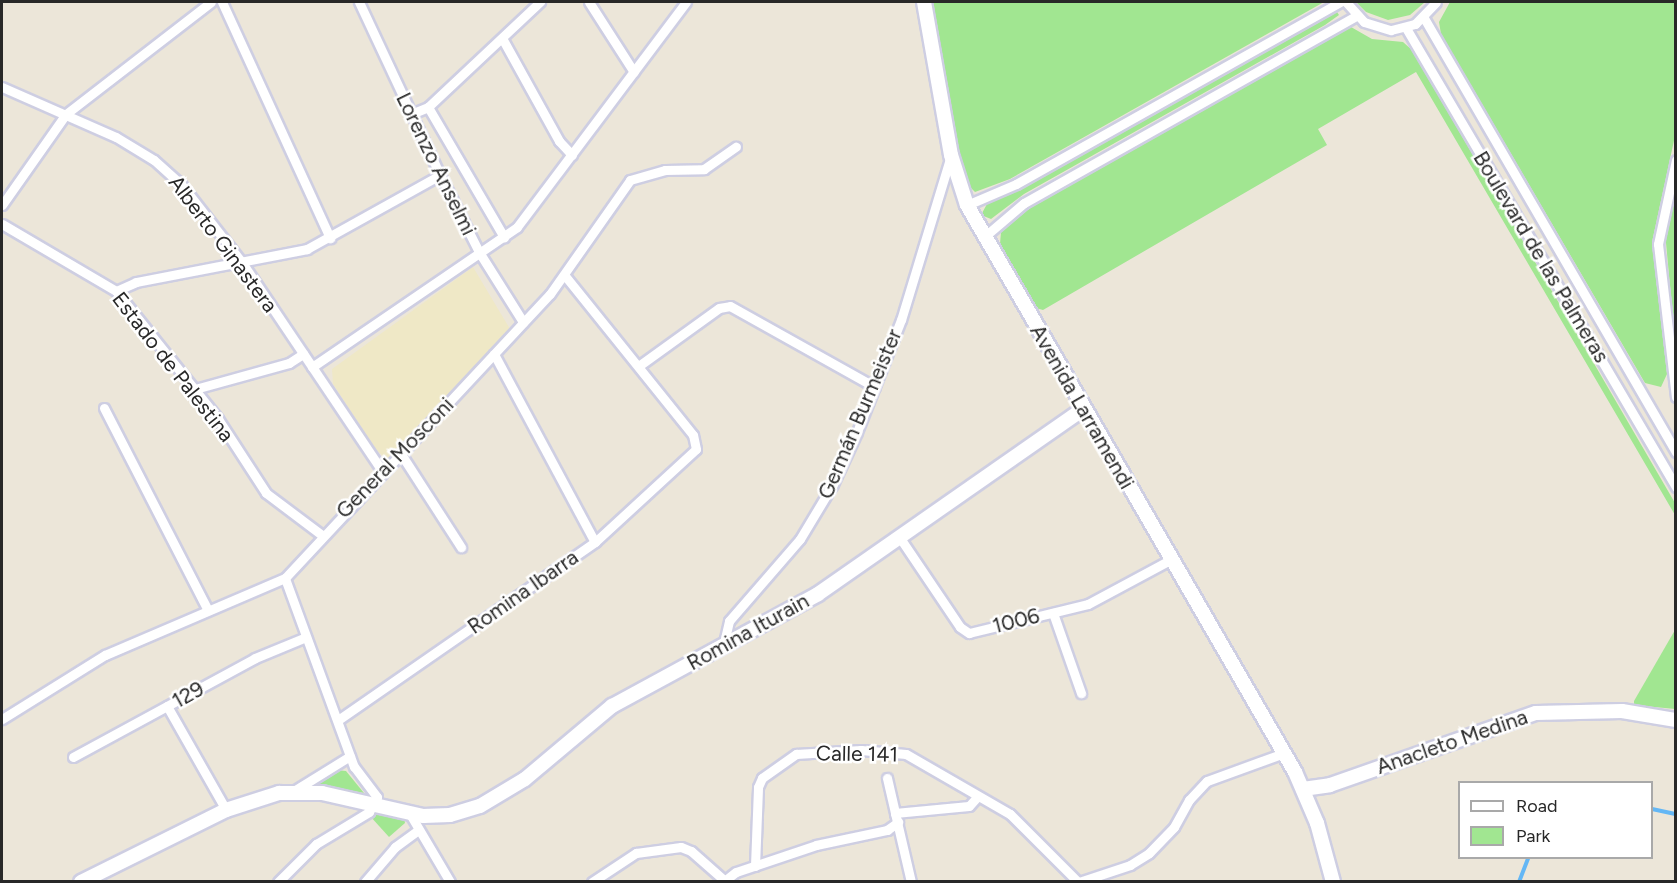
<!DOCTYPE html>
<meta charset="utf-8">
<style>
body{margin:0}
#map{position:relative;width:1677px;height:883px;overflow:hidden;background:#ece6d9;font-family:Figtree,sans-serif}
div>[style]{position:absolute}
.education>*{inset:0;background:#efe8c6}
.green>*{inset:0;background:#a1e691}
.stream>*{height:4px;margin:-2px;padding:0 2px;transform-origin:2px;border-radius:2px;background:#64b7f5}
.roads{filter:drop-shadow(2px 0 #cecee2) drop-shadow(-2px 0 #cecee2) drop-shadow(0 2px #cecee2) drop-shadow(0 -2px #cecee2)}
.street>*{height:9px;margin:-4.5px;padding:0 4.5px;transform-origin:4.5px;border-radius:4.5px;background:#fff}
.secondary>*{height:14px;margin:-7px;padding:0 7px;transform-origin:7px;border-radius:7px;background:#fff}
span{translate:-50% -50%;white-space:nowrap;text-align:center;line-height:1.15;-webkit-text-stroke:5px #fff;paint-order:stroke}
.street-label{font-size:21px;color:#282828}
.frame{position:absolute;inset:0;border:3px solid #282828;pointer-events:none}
.legend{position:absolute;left:1458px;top:781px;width:195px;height:78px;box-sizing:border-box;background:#fff;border:2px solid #a9a9a9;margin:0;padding:8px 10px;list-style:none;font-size:18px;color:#282828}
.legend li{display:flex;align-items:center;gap:12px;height:30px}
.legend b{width:30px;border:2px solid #a9a9a9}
</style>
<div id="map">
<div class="education">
<div style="clip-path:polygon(473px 267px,510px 329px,388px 460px,376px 450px,333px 384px,332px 369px)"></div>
</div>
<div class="green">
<div style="clip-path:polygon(932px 2px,1324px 2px,1010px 179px,975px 192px,967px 184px,955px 142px)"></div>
<div style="clip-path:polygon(1356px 2px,1425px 2px,1410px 15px,1388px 20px,1366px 12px)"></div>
<div style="clip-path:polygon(1450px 2px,1675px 2px,1675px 136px,1652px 242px,1667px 374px,1661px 387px,1645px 383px,1441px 34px,1439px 22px)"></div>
<div style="clip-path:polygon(1337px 12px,1339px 15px,1325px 25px,1024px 194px,991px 219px,981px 215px,987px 204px,1021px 189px)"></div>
<div style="clip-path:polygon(1351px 27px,1372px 39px,1403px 42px,1412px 50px,1675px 503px,1675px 515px,1416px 72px,1318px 129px,1327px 145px,1043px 310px,1036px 308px,1000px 244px,1001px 232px,1030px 208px)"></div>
<div style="clip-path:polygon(1675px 184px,1675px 339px,1665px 232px)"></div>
<div style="clip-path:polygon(1675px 630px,1675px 709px,1634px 705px,1634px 701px)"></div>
<div style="clip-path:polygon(336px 770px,346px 771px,364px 793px,313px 784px)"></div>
<div style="clip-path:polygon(374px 811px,404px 817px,405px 823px,389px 837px,370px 816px)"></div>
</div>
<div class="stream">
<div style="left:1652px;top:809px;width:25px;rotate:12deg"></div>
<div style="left:1519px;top:882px;width:26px;rotate:-69deg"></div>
</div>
<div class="roads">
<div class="street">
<div style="left:222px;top:2px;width:260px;rotate:65.4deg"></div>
<div style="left:359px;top:2px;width:191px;rotate:64.9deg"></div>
<div style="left:440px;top:175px;width:86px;rotate:63.1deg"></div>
<div style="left:479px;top:252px;width:83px;rotate:57.8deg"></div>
<div style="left:589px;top:2px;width:83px;rotate:57.3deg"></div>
<div style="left:1346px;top:2px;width:27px;rotate:48deg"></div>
<div style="left:1364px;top:22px;width:28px;rotate:17deg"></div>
<div style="left:1391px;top:30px;width:25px;rotate:-14deg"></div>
<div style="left:1415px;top:24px;width:30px;rotate:-46deg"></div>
<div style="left:1424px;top:18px;width:502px;rotate:59.86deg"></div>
<div style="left:1406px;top:28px;width:533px;rotate:59.53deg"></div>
<div style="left:502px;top:38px;width:118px;rotate:61deg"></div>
<div style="left:559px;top:141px;width:19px;rotate:47deg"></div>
<div style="left:2px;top:87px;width:124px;rotate:23.7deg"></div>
<div style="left:116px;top:137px;width:44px;rotate:31.2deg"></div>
<div style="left:154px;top:160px;width:36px;rotate:42deg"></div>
<div style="left:181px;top:184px;width:101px;rotate:52.2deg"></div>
<div style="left:243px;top:264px;width:251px;rotate:56.1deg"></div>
<div style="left:428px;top:107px;width:151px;rotate:59.7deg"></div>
<div style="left:411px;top:114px;width:18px;rotate:-22deg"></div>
<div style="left:428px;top:107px;width:154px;rotate:-43.2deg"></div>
<div style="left:1676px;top:160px;width:86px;rotate:102.1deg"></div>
<div style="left:1658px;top:244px;width:154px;rotate:83.3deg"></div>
<div style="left:2px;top:205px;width:111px;rotate:-54.9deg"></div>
<div style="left:66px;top:114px;width:183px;rotate:-37.7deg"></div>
<div style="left:967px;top:205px;width:53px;rotate:-23.2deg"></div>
<div style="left:1016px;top:184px;width:372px;rotate:-29.3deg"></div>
<div style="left:2px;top:224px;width:132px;rotate:30.4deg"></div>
<div style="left:116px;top:291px;width:164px;rotate:51.4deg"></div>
<div style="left:218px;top:419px;width:88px;rotate:57deg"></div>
<div style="left:266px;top:493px;width:70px;rotate:36.9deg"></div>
<div style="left:984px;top:237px;width:52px;rotate:-40.4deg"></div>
<div style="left:1024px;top:203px;width:381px;rotate:-29.4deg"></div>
<div style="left:116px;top:291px;width:22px;rotate:-24deg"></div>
<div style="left:136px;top:282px;width:174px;rotate:-10.9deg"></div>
<div style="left:307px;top:249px;width:152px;rotate:-29.1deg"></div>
<div style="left:494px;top:354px;width:213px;rotate:61.8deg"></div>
<div style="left:640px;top:365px;width:97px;rotate:-35.8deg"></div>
<div style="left:719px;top:308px;width:11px;rotate:-10deg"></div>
<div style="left:730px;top:306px;width:166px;rotate:29.2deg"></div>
<div style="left:312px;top:367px;width:248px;rotate:-34.3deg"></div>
<div style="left:517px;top:227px;width:281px;rotate:-53.1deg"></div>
<div style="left:195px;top:389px;width:98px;rotate:-15.5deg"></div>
<div style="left:289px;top:363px;width:17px;rotate:-33deg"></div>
<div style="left:104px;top:408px;width:227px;rotate:62.8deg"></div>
<div style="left:401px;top:454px;width:111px;rotate:57.2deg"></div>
<div style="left:900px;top:538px;width:107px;rotate:56deg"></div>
<div style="left:960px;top:627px;width:11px;rotate:34deg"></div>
<div style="left:969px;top:633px;width:122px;rotate:-13.7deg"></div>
<div style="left:1088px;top:604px;width:93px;rotate:-28.2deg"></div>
<div style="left:1053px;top:613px;width:85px;rotate:70.7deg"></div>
<div style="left:723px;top:647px;width:27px;rotate:-77deg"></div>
<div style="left:729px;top:621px;width:108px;rotate:-49.1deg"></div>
<div style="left:800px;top:539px;width:64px;rotate:-59deg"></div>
<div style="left:833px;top:484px;width:57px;rotate:-65.2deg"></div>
<div style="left:857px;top:432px;width:120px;rotate:-68.6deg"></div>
<div style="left:901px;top:320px;width:172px;rotate:-73.1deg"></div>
<div style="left:167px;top:706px;width:120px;rotate:60.4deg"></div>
<div style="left:2px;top:719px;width:121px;rotate:-31.9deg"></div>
<div style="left:105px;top:655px;width:196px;rotate:-23.2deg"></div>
<div style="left:285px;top:578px;width:388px;rotate:-47deg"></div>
<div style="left:550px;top:294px;width:139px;rotate:-54.9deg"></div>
<div style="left:630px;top:180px;width:36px;rotate:-16deg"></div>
<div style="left:665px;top:170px;width:39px;rotate:-1deg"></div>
<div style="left:704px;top:169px;width:39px;rotate:-35deg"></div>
<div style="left:338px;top:720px;width:313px;rotate:-34.7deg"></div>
<div style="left:595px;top:542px;width:137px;rotate:-42.6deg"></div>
<div style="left:696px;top:449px;width:14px;rotate:-102deg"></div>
<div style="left:693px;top:435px;width:204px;rotate:-128.8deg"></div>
<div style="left:73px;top:757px;width:207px;rotate:-28.5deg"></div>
<div style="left:255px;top:658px;width:55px;rotate:-22.4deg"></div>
<div style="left:887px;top:778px;width:36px;rotate:77deg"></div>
<div style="left:292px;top:792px;width:68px;rotate:-31.8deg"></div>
<div style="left:410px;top:814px;width:79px;rotate:59.5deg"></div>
<div style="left:755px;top:866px;width:79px;rotate:-87.8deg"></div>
<div style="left:758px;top:787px;width:10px;rotate:-66deg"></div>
<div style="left:762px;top:778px;width:42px;rotate:-35.2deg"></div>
<div style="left:796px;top:754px;width:65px;rotate:-3.5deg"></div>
<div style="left:861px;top:750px;width:45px;rotate:5.1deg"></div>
<div style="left:906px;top:754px;width:120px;rotate:30deg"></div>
<div style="left:1010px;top:814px;width:96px;rotate:45deg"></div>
<div style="left:278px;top:882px;width:54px;rotate:-45deg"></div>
<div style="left:316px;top:844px;width:62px;rotate:-31.1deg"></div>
<div style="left:369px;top:812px;width:17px;rotate:-62deg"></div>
<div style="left:377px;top:797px;width:38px;rotate:-127deg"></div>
<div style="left:354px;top:767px;width:201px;rotate:-110.1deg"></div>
<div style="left:365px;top:882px;width:46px;rotate:-49.4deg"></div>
<div style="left:395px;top:847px;width:29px;rotate:-36deg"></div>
<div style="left:592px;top:882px;width:53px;rotate:-33.4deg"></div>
<div style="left:636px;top:853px;width:45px;rotate:-7.6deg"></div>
<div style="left:681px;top:847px;width:11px;rotate:22deg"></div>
<div style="left:691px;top:851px;width:44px;rotate:41.3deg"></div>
<div style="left:723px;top:882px;width:16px;rotate:-38deg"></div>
<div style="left:736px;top:872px;width:84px;rotate:-18.6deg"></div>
<div style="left:816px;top:845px;width:73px;rotate:-11.9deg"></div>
<div style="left:887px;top:830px;width:14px;rotate:-36deg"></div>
<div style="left:911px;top:882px;width:71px;rotate:-103.1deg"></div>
<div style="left:895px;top:813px;width:74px;rotate:-5.4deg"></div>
<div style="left:969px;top:806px;width:12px;rotate:-48deg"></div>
<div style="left:1079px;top:882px;width:54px;rotate:-18.4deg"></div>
<div style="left:1130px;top:865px;width:22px;rotate:-32deg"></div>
<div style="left:1149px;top:853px;width:36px;rotate:-46deg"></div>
<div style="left:1174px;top:827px;width:31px;rotate:-61deg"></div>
<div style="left:1189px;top:800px;width:26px;rotate:-47deg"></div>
<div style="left:1207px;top:781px;width:82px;rotate:-20deg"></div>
</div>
<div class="secondary">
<div style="left:924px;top:2px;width:155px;rotate:80deg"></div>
<div style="left:951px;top:155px;width:52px;rotate:72.3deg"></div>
<div style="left:967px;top:205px;width:655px;rotate:59.95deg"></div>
<div style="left:1295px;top:772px;width:56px;rotate:66.7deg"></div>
<div style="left:1317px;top:823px;width:61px;rotate:74.8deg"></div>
<div style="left:1303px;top:789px;width:27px;rotate:-8deg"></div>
<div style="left:1330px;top:785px;width:218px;rotate:-19.3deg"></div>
<div style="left:1536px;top:713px;width:86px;rotate:-1.3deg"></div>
<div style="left:1622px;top:711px;width:55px;rotate:9.5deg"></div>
<div style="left:81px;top:882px;width:162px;rotate:-26.4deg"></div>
<div style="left:226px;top:810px;width:56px;rotate:-17.8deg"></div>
<div style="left:279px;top:793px;width:43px"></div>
<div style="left:322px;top:793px;width:104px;rotate:12.8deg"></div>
<div style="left:423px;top:816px;width:27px;rotate:-2deg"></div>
<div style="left:450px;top:815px;width:31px;rotate:-17deg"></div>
<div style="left:480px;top:806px;width:52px;rotate:-31deg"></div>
<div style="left:525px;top:779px;width:114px;rotate:-40deg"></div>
<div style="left:612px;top:706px;width:234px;rotate:-28.5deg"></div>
<div style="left:818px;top:594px;width:323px;rotate:-34.9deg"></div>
</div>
</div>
<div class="street-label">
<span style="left:436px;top:164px;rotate:64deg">Lorenzo Anselmi</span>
<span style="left:223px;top:244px;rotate:53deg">Alberto Ginastera</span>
<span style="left:1541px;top:257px;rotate:59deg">Boulevard de las Palmeras</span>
<span style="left:173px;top:367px;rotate:52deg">Estado de Palestina</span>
<span style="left:1082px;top:407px;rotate:60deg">Avenida Larramendi</span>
<span style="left:860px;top:414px;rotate:-67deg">Germán Burmeister</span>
<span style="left:395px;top:458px;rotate:-46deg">General Mosconi</span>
<span style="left:523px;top:592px;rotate:-35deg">Romina Ibarra</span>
<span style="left:1016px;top:621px;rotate:-14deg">1006</span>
<span style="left:748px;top:632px;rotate:-29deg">Romina Iturain</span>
<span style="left:188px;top:695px;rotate:-29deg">129</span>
<span style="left:1452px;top:742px;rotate:-19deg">Anacleto Medina</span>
<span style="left:857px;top:754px;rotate:1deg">Calle 141</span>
</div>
<div class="frame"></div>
<ul class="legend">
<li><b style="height:8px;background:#fff"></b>Road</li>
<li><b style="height:16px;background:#a1e691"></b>Park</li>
</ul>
</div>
